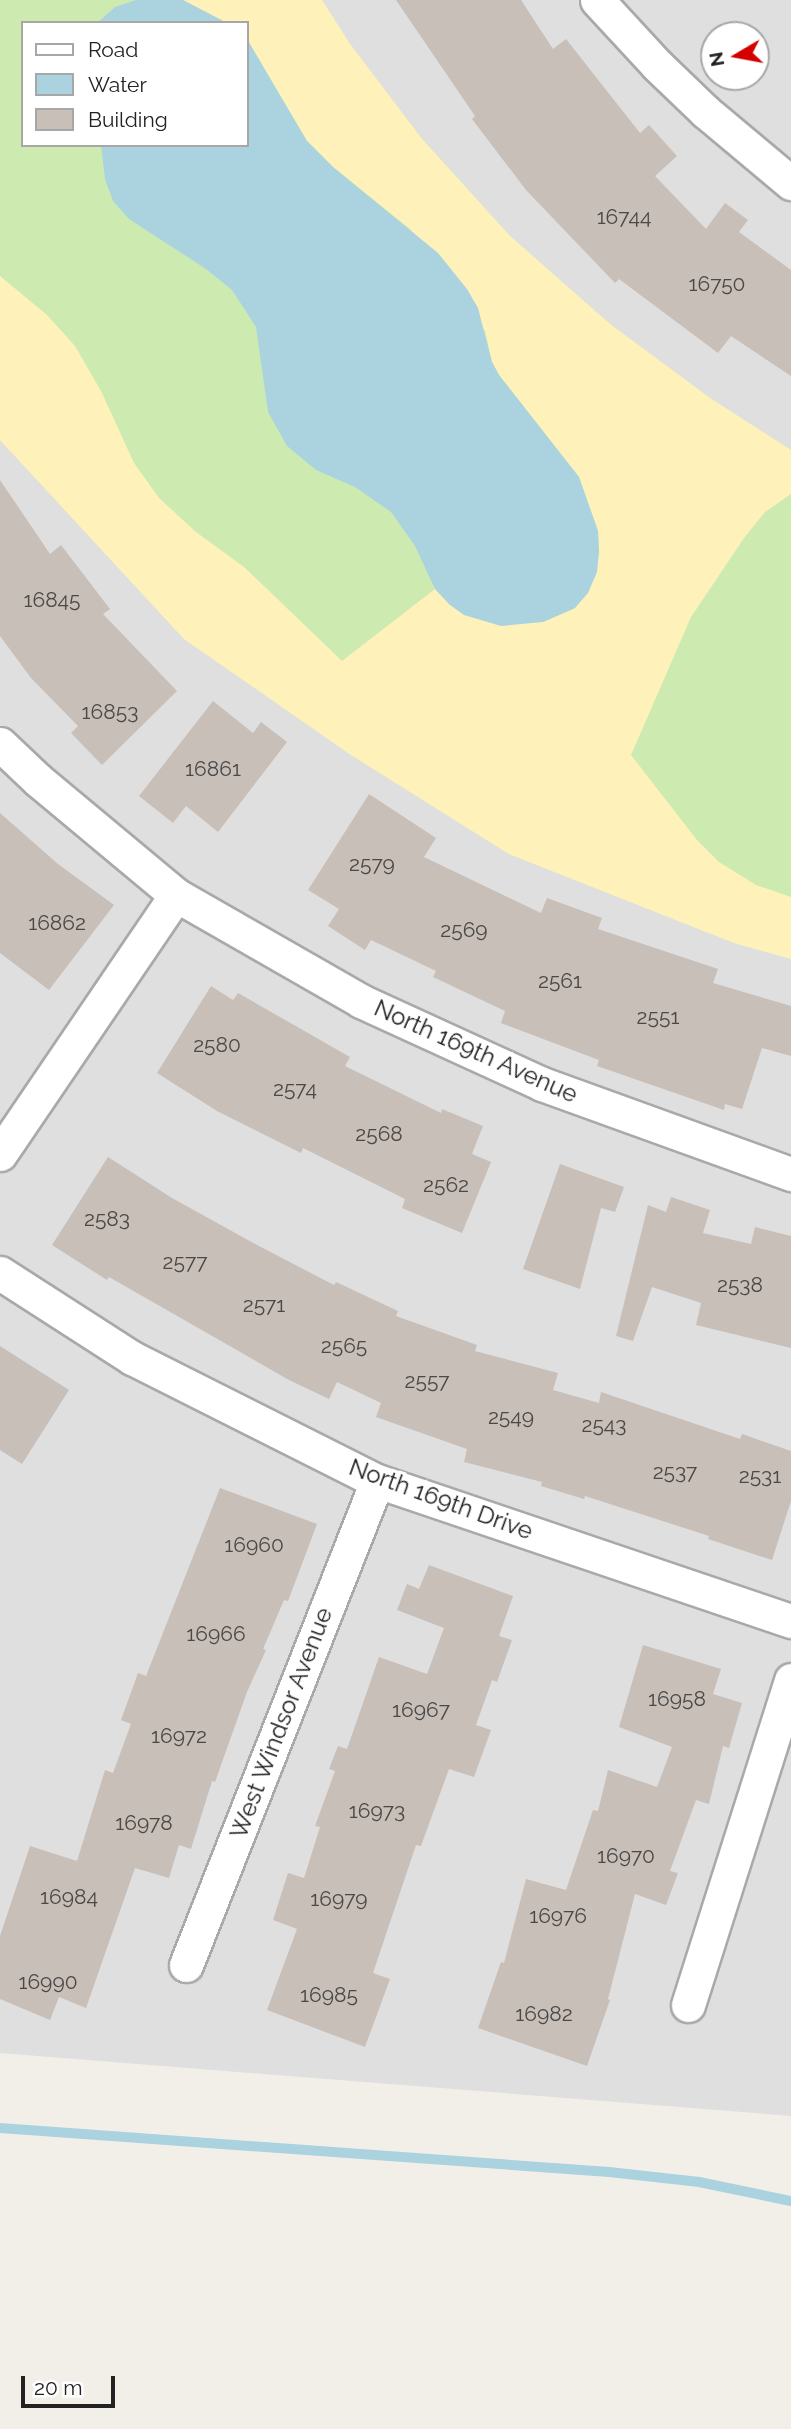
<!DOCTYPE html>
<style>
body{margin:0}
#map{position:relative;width:791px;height:2429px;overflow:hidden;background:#f2efe9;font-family:Raleway,sans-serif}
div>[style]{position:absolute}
.residential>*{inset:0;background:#e0dfdf}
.grass>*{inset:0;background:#cdebb0}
.sand>*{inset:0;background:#fff1ba}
.water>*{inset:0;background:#aad3df}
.stream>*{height:10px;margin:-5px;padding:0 5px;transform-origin:5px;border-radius:5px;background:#aad3df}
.building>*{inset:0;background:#c7bfb8}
.roads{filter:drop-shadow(2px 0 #a9a9a9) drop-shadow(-2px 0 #a9a9a9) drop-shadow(0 2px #a9a9a9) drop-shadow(0 -2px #a9a9a9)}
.street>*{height:33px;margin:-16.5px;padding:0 16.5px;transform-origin:16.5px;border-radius:16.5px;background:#fff}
span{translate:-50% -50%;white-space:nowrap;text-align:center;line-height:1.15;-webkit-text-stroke:6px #fff;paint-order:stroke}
.number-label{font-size:21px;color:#4b4948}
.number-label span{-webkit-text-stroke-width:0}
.street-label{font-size:24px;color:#222}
.legend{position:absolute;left:21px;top:21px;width:228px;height:126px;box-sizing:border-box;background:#fff;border:2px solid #a7a7a7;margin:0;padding:9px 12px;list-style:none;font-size:21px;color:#222}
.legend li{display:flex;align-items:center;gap:14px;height:35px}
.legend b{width:35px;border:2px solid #a7a7a7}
.north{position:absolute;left:700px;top:21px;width:70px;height:70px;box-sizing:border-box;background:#fff;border:2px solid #a7a7a7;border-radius:50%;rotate:260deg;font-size:19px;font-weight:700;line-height:28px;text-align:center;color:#222}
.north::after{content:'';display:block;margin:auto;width:24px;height:32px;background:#d40000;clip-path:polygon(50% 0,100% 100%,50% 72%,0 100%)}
.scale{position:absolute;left:21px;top:2376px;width:94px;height:32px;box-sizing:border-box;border:4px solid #222;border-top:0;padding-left:9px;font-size:21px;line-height:24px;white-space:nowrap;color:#222;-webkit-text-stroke:5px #fff;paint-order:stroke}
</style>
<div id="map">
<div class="residential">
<div style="clip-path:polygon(evenodd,322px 0,791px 0,791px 450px,710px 398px,610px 324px,510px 236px,422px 139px,350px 44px,322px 0,714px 35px,756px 35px,756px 77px,714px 77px,714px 35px)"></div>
<div style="clip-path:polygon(0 440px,184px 639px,351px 755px,509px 854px,734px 943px,791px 959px,791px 2116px,0 2053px)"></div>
</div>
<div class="grass">
<div style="clip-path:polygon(evenodd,0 0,322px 0,350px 44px,422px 139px,510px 236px,610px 324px,710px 398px,791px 450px,791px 959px,734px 943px,509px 854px,351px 755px,184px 639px,0 440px,0 0,23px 23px,247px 23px,247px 145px,23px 145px,23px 23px)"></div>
</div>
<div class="sand">
<div style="clip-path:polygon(183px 0,322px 0,350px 44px,422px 139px,510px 236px,610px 324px,710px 398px,791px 450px,791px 494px,765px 512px,744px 538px,691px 617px,631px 755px,697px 840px,719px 862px,756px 885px,791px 897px,791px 959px,734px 943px,509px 854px,351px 755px,184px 639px,0 440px,0 276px,47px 315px,75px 346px,101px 391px,134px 463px,159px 498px,196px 532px,244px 567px,342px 661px,435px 589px,450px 605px,543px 622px,562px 614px,575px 608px,599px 552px,598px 531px,579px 477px,499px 375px,492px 362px,485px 331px,410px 229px,333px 167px,307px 141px,247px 39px,247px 23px,227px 23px)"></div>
</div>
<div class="water">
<div style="clip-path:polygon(136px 0,183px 0,227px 23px,97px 23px,115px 7px)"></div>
<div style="clip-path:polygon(247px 39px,307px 141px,333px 167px,438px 253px,467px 289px,478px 308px,492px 362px,499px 375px,579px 477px,598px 531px,599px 552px,597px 572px,588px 593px,575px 608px,543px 622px,501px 626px,464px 615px,450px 605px,435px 589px,415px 546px,391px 512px,355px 487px,316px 470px,287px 446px,268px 412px,256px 327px,232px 290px,206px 269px,129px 219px,113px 201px,105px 179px,101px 145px,247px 145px)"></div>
</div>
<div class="stream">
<div style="left:0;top:2128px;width:611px;rotate:4.13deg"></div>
<div style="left:609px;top:2172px;width:91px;rotate:6.3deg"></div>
<div style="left:699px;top:2182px;width:94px;rotate:11.7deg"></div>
</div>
<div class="building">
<div style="clip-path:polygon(396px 0,521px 0,553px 49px,566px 39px,640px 133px,649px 125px,677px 156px,655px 176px,706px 229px,725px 203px,748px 220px,739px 232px,791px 270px,791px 376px,731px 336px,718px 353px,619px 279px,615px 283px,526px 190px,472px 119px,475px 116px)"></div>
<div style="clip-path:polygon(0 480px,50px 554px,61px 545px,110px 609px,103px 614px,177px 691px,102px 765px,71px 733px,78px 726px,31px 678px,0 636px)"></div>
<div style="clip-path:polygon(213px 701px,253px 733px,261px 722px,287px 742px,218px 832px,186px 806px,173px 823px,139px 796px)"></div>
<div style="clip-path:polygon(369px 794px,436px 838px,424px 857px,541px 913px,547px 898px,602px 918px,598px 929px,718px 969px,713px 983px,791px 1006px,791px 1056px,762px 1048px,742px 1109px,725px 1104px,724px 1110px,597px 1066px,599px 1060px,501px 1023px,505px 1011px,433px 977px,436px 971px,371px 940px,365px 950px,328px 926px,339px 909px,308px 890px)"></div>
<div style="clip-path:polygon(0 813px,58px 864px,114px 905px,49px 990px,0 953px)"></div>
<div style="clip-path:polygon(211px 986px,233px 1000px,238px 993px,350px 1057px,345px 1066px,441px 1113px,442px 1109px,483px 1126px,472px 1154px,491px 1162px,462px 1233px,402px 1208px,405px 1199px,303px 1148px,301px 1153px,217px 1111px,157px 1073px)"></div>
<div style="clip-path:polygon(108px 1157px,172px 1198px,257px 1245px,334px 1285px,336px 1282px,398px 1311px,396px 1316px,477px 1345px,475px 1351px,558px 1373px,553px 1390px,599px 1403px,601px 1392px,740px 1439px,742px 1434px,791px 1451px,791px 1501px,772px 1560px,708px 1539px,709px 1536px,585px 1496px,584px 1499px,541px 1486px,542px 1482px,464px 1462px,467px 1449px,376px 1417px,381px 1403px,337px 1382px,329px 1399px,289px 1380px,109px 1277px,107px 1280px,52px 1245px)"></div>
<div style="clip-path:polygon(560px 1164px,624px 1187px,615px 1212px,601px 1208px,580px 1289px,523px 1269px)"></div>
<div style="clip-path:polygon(671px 1197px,710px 1210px,703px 1233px,751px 1244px,755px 1227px,791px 1236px,791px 1348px,696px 1325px,701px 1303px,652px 1287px,633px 1341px,616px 1336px,648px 1205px,666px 1212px)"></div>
<div style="clip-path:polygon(0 1346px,69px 1390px,22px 1464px,0 1450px)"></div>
<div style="clip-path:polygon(220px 1488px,317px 1524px,288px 1601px,284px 1600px,263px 1649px,266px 1650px,247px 1692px,215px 1782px,212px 1781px,191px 1849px,179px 1845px,169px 1878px,135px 1868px,86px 2008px,59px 1997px,50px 2020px,0 1999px,0 1936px,30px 1846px,77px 1861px,105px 1770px,113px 1773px,131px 1724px,121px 1720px,138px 1673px,146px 1676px)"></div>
<div style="clip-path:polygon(429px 1565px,513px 1596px,499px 1636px,512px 1640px,497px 1682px,492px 1680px,476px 1725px,491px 1730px,474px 1777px,449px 1769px,421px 1846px,416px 1845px,373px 1973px,390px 1979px,365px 2047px,267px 2010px,297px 1929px,273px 1920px,288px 1873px,304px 1878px,320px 1827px,315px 1826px,335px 1771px,329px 1769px,338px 1746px,347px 1749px,379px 1657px,427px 1674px,444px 1628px,397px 1610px,407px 1584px,419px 1589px)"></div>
<div style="clip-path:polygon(643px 1645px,721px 1669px,713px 1694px,742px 1703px,729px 1748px,723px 1746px,709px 1804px,696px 1800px,670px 1871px,678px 1873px,666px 1905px,635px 1894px,608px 1999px,610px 2000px,587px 2066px,478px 2028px,501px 1962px,504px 1963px,526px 1879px,566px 1890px,593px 1810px,598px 1811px,608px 1770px,657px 1787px,672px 1747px,619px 1727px)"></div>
</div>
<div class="roads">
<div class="street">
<div style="left:597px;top:0;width:88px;rotate:47.3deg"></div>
<div style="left:657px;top:65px;width:68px;rotate:43.8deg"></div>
<div style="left:706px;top:112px;width:111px;rotate:39.9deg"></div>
<div style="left:0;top:744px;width:52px;rotate:43.5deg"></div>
<div style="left:38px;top:780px;width:180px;rotate:39.8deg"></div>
<div style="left:176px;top:895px;width:213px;rotate:29.8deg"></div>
<div style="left:361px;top:1001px;width:199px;rotate:24.6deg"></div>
<div style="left:542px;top:1084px;width:265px;rotate:19.9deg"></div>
<div style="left:0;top:1154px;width:313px;rotate:-55.8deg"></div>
<div style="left:0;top:1273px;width:157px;rotate:32.8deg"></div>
<div style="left:132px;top:1358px;width:274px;rotate:26.7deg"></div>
<div style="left:377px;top:1481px;width:437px;rotate:18.7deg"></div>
<div style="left:186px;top:1965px;width:520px;rotate:-68.46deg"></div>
<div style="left:688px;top:2005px;width:341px;rotate:-72.4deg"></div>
</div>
</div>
<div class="number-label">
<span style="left:624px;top:217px">16744</span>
<span style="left:717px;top:284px">16750</span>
<span style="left:52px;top:600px">16845</span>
<span style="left:110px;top:712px">16853</span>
<span style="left:213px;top:769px">16861</span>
<span style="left:372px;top:864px">2579</span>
<span style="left:57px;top:923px">16862</span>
<span style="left:464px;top:930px">2569</span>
<span style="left:560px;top:981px">2561</span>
<span style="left:658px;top:1017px">2551</span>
<span style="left:217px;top:1045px">2580</span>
<span style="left:295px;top:1089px">2574</span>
<span style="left:379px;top:1134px">2568</span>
<span style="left:446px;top:1185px">2562</span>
<span style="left:107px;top:1219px">2583</span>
<span style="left:185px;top:1262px">2577</span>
<span style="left:740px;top:1285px">2538</span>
<span style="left:264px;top:1305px">2571</span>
<span style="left:344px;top:1346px">2565</span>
<span style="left:427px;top:1381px">2557</span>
<span style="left:511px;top:1417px">2549</span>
<span style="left:604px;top:1425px">2543</span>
<span style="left:675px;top:1472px">2537</span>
<span style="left:760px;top:1476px">2531</span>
<span style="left:254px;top:1545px">16960</span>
<span style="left:216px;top:1634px">16966</span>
<span style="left:677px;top:1699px">16958</span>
<span style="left:421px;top:1710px">16967</span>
<span style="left:179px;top:1736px">16972</span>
<span style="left:377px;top:1811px">16973</span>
<span style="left:144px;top:1823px">16978</span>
<span style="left:626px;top:1856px">16970</span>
<span style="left:69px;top:1897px">16984</span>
<span style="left:339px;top:1899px">16979</span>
<span style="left:558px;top:1916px">16976</span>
<span style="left:48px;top:1982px">16990</span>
<span style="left:329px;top:1995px">16985</span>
<span style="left:544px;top:2014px">16982</span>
</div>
<div class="street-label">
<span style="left:476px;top:1051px;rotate:24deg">North 169th Avenue</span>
<span style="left:441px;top:1499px;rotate:20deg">North 169th Drive</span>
<span style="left:281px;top:1723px;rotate:-69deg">West Windsor Avenue</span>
</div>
<ul class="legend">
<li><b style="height:9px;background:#fff"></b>Road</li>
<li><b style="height:19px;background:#aad3df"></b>Water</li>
<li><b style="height:19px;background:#c7bfb8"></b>Building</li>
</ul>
<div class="north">N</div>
<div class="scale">20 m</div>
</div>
